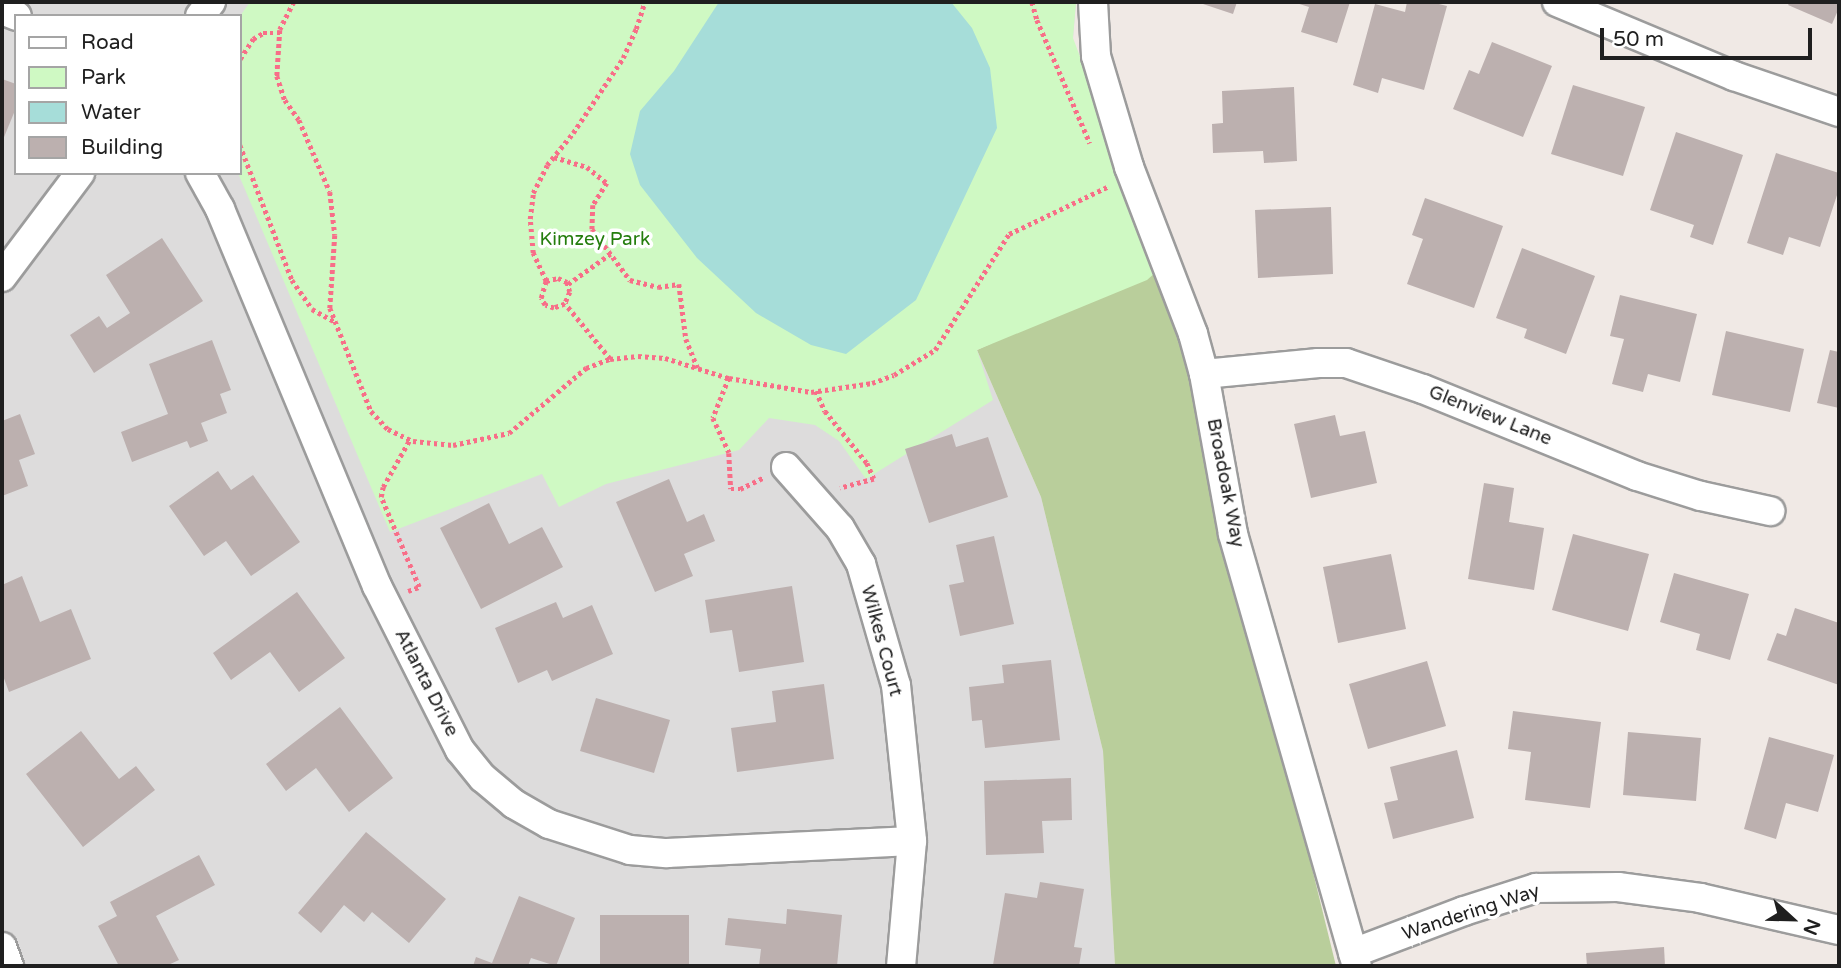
<!DOCTYPE html>
<style>
body{margin:0}
#map{position:relative;width:1841px;height:968px;overflow:hidden;background:#f0e9e5;font-family:"Varela Round",sans-serif}
div>[style]{position:absolute}
.residential>*{inset:0;background:#dddcdc}
.forest>*{inset:0;background:#b9ce9b}
.park>*{inset:0;background:#cff9c3}
.water>*{inset:0;background:#a6ddd9}
.building>*{inset:0;background:#bcb0af}
.path>*{height:4.5px;margin-top:-2.25px;transform-origin:0;background:repeating-linear-gradient(90deg,#f86e88 0 3.5px,transparent 0 7px)}
.roads{filter:drop-shadow(2px 0 #9c9c9c) drop-shadow(-2px 0 #9c9c9c) drop-shadow(0 2px #9c9c9c) drop-shadow(0 -2px #9c9c9c)}
.minor>*{height:28px;margin:-14px;padding:0 14px;transform-origin:14px;border-radius:14px;background:#fff}
span{translate:-50% -50%;white-space:nowrap;text-align:center;line-height:1.15;-webkit-text-stroke:7px #fff;paint-order:stroke}
.park-label{font-size:19px;color:#247d0d}
.street-label{font-size:19px;color:#1f1f1f}
.frame{position:absolute;inset:0;border:4px solid #1f1f1f;pointer-events:none}
.legend{position:absolute;left:14px;top:14px;width:228px;height:161px;box-sizing:border-box;background:#fff;border:2px solid #a5a5a5;margin:0;padding:9px 12px;list-style:none;font-size:21px;color:#1f1f1f}
.legend li{display:flex;align-items:center;gap:14px;height:35px}
.legend b{width:35px;border:2px solid #a5a5a5}
.north{position:absolute;left:1757px;top:884px;width:70px;height:70px;-webkit-text-stroke:5px #fff;paint-order:stroke;rotate:112deg;font-size:19px;font-weight:700;line-height:28px;text-align:center;color:#1f1f1f}
.north::after{content:'';display:block;margin:auto;width:24px;height:32px;background:#1f1f1f;clip-path:polygon(50% 0,100% 100%,50% 72%,0 100%)}
.scale{position:absolute;left:1600px;top:28px;width:212px;height:32px;box-sizing:border-box;border:4px solid #1f1f1f;border-top:0;padding-left:9px;font-size:21px;line-height:24px;white-space:nowrap;color:#1f1f1f;-webkit-text-stroke:5px #fff;paint-order:stroke}
</style>
<div id="map">
<div class="residential">
<div style="clip-path:polygon(evenodd,2px 2px,1076px 2px,1073px 38px,977px 350px,1041px 497px,1103px 751px,1115px 966px,2px 966px,2px 2px,16px 16px,240px 16px,240px 173px,16px 173px,16px 16px)"></div>
</div>
<div class="forest">
<div style="clip-path:polygon(1164px 265px,1336px 966px,1115px 966px,1103px 751px,1041px 497px,977px 350px)"></div>
</div>
<div class="park">
<div style="clip-path:polygon(250px 2px,1076px 2px,1073px 38px,1130px 189px,1164px 265px,1147px 280px,977px 350px,993px 400px,866px 479px,839px 441px,815px 425px,769px 418px,739px 450px,606px 484px,559px 507px,542px 474px,390px 532px,238px 173px,240px 16px)"></div>
</div>
<div class="water">
<div style="clip-path:polygon(719px 2px,951px 2px,972px 28px,990px 68px,997px 128px,916px 300px,846px 354px,811px 345px,756px 313px,697px 258px,640px 185px,630px 154px,640px 111px,674px 71px)"></div>
</div>
<div class="building">
<div style="clip-path:polygon(1197px 2px,1237px 2px,1233px 14px)"></div>
<div style="clip-path:polygon(1293px 2px,1350px 2px,1337px 43px,1301px 32px,1309px 7px)"></div>
<div style="clip-path:polygon(1407px 2px,1431px 2px,1447px 6px,1424px 90px,1382px 78px,1378px 93px,1353px 85px,1375px 4px,1405px 12px)"></div>
<div style="clip-path:polygon(1790px 2px,1839px 2px,1839px 8px,1832px 24px,1788px 5px)"></div>
<div style="clip-path:polygon(1492px 42px,1552px 66px,1523px 137px,1453px 109px,1469px 70px,1479px 74px)"></div>
<div style="clip-path:polygon(2px 79px,16px 84px,16px 108px,2px 142px)"></div>
<div style="clip-path:polygon(1573px 85px,1645px 107px,1623px 176px,1551px 154px)"></div>
<div style="clip-path:polygon(1294px 87px,1297px 161px,1264px 163px,1263px 151px,1213px 153px,1212px 124px,1223px 123px,1222px 91px)"></div>
<div style="clip-path:polygon(1676px 132px,1743px 155px,1713px 245px,1690px 237px,1694px 225px,1650px 210px)"></div>
<div style="clip-path:polygon(1776px 153px,1839px 173px,1839px 189px,1820px 247px,1789px 237px,1783px 255px,1747px 243px)"></div>
<div style="clip-path:polygon(1425px 198px,1503px 226px,1474px 308px,1407px 284px,1423px 239px,1412px 235px)"></div>
<div style="clip-path:polygon(1331px 207px,1333px 274px,1258px 278px,1255px 210px)"></div>
<div style="clip-path:polygon(162px 238px,203px 301px,94px 373px,70px 335px,99px 316px,107px 328px,130px 313px,106px 275px)"></div>
<div style="clip-path:polygon(1522px 248px,1595px 276px,1566px 354px,1524px 338px,1527px 329px,1496px 318px)"></div>
<div style="clip-path:polygon(1620px 295px,1697px 314px,1680px 382px,1648px 374px,1643px 392px,1612px 384px,1624px 339px,1610px 336px)"></div>
<div style="clip-path:polygon(1726px 331px,1804px 349px,1790px 412px,1712px 395px)"></div>
<div style="clip-path:polygon(212px 340px,231px 390px,220px 394px,227px 413px,201px 423px,208px 441px,190px 448px,187px 441px,132px 462px,121px 432px,168px 414px,149px 364px)"></div>
<div style="clip-path:polygon(1830px 350px,1839px 352px,1839px 408px,1817px 403px)"></div>
<div style="clip-path:polygon(20px 414px,35px 454px,19px 460px,28px 486px,2px 496px,2px 421px)"></div>
<div style="clip-path:polygon(1335px 415px,1340px 436px,1365px 431px,1377px 483px,1311px 498px,1294px 424px)"></div>
<div style="clip-path:polygon(952px 434px,956px 447px,988px 437px,1008px 497px,929px 523px,905px 449px)"></div>
<div style="clip-path:polygon(218px 471px,231px 490px,253px 475px,300px 542px,251px 576px,226px 541px,204px 556px,169px 506px)"></div>
<div style="clip-path:polygon(669px 479px,687px 522px,704px 514px,715px 541px,684px 554px,693px 576px,655px 592px,616px 502px)"></div>
<div style="clip-path:polygon(1484px 483px,1514px 488px,1509px 522px,1544px 528px,1534px 590px,1468px 579px)"></div>
<div style="clip-path:polygon(489px 503px,509px 544px,542px 527px,563px 567px,481px 609px,440px 528px)"></div>
<div style="clip-path:polygon(1573px 534px,1649px 554px,1628px 631px,1552px 610px)"></div>
<div style="clip-path:polygon(994px 536px,1014px 624px,960px 636px,949px 585px,964px 582px,956px 545px)"></div>
<div style="clip-path:polygon(1391px 554px,1406px 629px,1338px 643px,1323px 567px)"></div>
<div style="clip-path:polygon(1674px 573px,1749px 594px,1730px 660px,1696px 650px,1700px 634px,1660px 622px)"></div>
<div style="clip-path:polygon(22px 576px,40px 622px,71px 609px,91px 659px,9px 692px,2px 673px,2px 585px)"></div>
<div style="clip-path:polygon(792px 586px,804px 662px,739px 672px,732px 630px,710px 633px,705px 600px)"></div>
<div style="clip-path:polygon(297px 592px,345px 658px,299px 692px,270px 652px,231px 680px,213px 653px)"></div>
<div style="clip-path:polygon(556px 602px,563px 618px,592px 605px,613px 654px,552px 681px,547px 670px,518px 683px,495px 628px)"></div>
<div style="clip-path:polygon(1795px 608px,1839px 623px,1839px 685px,1767px 660px,1777px 633px,1786px 636px)"></div>
<div style="clip-path:polygon(1051px 660px,1060px 740px,985px 748px,982px 720px,972px 721px,969px 687px,1004px 683px,1002px 665px)"></div>
<div style="clip-path:polygon(1427px 661px,1446px 726px,1368px 749px,1349px 684px)"></div>
<div style="clip-path:polygon(824px 684px,834px 759px,737px 772px,731px 728px,776px 722px,772px 691px)"></div>
<div style="clip-path:polygon(596px 698px,670px 720px,654px 773px,580px 751px)"></div>
<div style="clip-path:polygon(340px 707px,393px 778px,349px 812px,316px 768px,286px 791px,266px 764px)"></div>
<div style="clip-path:polygon(1513px 711px,1601px 722px,1590px 808px,1525px 800px,1531px 752px,1508px 749px)"></div>
<div style="clip-path:polygon(81px 731px,119px 779px,136px 766px,155px 790px,83px 847px,26px 774px)"></div>
<div style="clip-path:polygon(1628px 732px,1701px 738px,1696px 801px,1623px 795px)"></div>
<div style="clip-path:polygon(1769px 737px,1834px 755px,1818px 812px,1786px 803px,1776px 839px,1744px 829px)"></div>
<div style="clip-path:polygon(1457px 750px,1474px 818px,1393px 839px,1384px 803px,1398px 800px,1390px 767px)"></div>
<div style="clip-path:polygon(1071px 778px,1072px 820px,1042px 821px,1044px 853px,986px 855px,984px 781px)"></div>
<div style="clip-path:polygon(366px 832px,446px 899px,409px 943px,372px 912px,364px 922px,344px 905px,321px 933px,298px 913px)"></div>
<div style="clip-path:polygon(199px 855px,215px 885px,156px 916px,179px 960px,166px 966px,119px 966px,98px 926px,117px 916px,110px 902px)"></div>
<div style="clip-path:polygon(1040px 882px,1084px 889px,1074px 947px,1082px 948px,1079px 966px,993px 965px,1005px 893px,1037px 898px)"></div>
<div style="clip-path:polygon(519px 896px,575px 918px,556px 966px,531px 958px,528px 966px,473px 966px,476px 957px,492px 963px)"></div>
<div style="clip-path:polygon(787px 909px,842px 915px,837px 966px,759px 966px,761px 949px,725px 945px,728px 918px,786px 924px)"></div>
<div style="clip-path:polygon(600px 915px,689px 915px,689px 966px,600px 966px)"></div>
<div style="clip-path:polygon(1664px 947px,1665px 966px,1587px 966px,1586px 953px)"></div>
</div>
<div class="path">
<div style="left:294px;top:2px;width:31px;rotate:117deg"></div>
<div style="left:280px;top:30px;width:46px;rotate:93.7deg"></div>
<div style="left:277px;top:76px;width:25px;rotate:72deg"></div>
<div style="left:285px;top:100px;width:24px;rotate:55deg"></div>
<div style="left:299px;top:120px;width:78px;rotate:66.7deg"></div>
<div style="left:330px;top:192px;width:43px;rotate:83.4deg"></div>
<div style="left:335px;top:235px;width:73px;rotate:93.9deg"></div>
<div style="left:330px;top:308px;width:111px;rotate:68.3deg"></div>
<div style="left:371px;top:411px;width:25px;rotate:47deg"></div>
<div style="left:388px;top:429px;width:28px;rotate:26deg"></div>
<div style="left:413px;top:441px;width:40px;rotate:5.7deg"></div>
<div style="left:453px;top:445px;width:57px;rotate:-12.1deg"></div>
<div style="left:509px;top:433px;width:101px;rotate:-40.2deg"></div>
<div style="left:586px;top:368px;width:26px;rotate:-21deg"></div>
<div style="left:610px;top:359px;width:28px;rotate:-6deg"></div>
<div style="left:638px;top:356px;width:27px;rotate:4deg"></div>
<div style="left:665px;top:358px;width:67px;rotate:17.4deg"></div>
<div style="left:729px;top:378px;width:83px;rotate:9.7deg"></div>
<div style="left:811px;top:392px;width:62px;rotate:-8.4deg"></div>
<div style="left:872px;top:383px;width:23px;rotate:-20deg"></div>
<div style="left:894px;top:375px;width:48px;rotate:-31.4deg"></div>
<div style="left:935px;top:350px;width:138px;rotate:-57.5deg"></div>
<div style="left:1009px;top:234px;width:111px;rotate:-25.6deg"></div>
<div style="left:1032px;top:2px;width:19px;rotate:74deg"></div>
<div style="left:1037px;top:20px;width:134px;rotate:66.7deg"></div>
<div style="left:240px;top:59px;width:24px;rotate:-57deg"></div>
<div style="left:253px;top:39px;width:12px;rotate:-31deg"></div>
<div style="left:263px;top:33px;width:17px"></div>
<div style="left:240px;top:145px;width:145px;rotate:68.9deg"></div>
<div style="left:292px;top:280px;width:35px;rotate:55deg"></div>
<div style="left:312px;top:309px;width:25px;rotate:29deg"></div>
<div style="left:554px;top:157px;width:34px;rotate:17deg"></div>
<div style="left:587px;top:167px;width:26px;rotate:39deg"></div>
<div style="left:607px;top:183px;width:26px;rotate:122deg"></div>
<div style="left:593px;top:205px;width:24px;rotate:92deg"></div>
<div style="left:592px;top:229px;width:64px;rotate:53.3deg"></div>
<div style="left:630px;top:280px;width:29px;rotate:14deg"></div>
<div style="left:658px;top:287px;width:21px;rotate:-8deg"></div>
<div style="left:679px;top:284px;width:55px;rotate:82.7deg"></div>
<div style="left:686px;top:339px;width:31px;rotate:68deg"></div>
<div style="left:546px;top:281px;width:12px;rotate:-14deg"></div>
<div style="left:558px;top:278px;width:10px;rotate:24deg"></div>
<div style="left:567px;top:282px;width:10px;rotate:73deg"></div>
<div style="left:570px;top:292px;width:13px;rotate:113deg"></div>
<div style="left:568px;top:284px;width:52px;rotate:-35.5deg"></div>
<div style="left:610px;top:359px;width:71px;rotate:-129.3deg"></div>
<div style="left:565px;top:304px;width:12px;rotate:160deg"></div>
<div style="left:554px;top:308px;width:9px;rotate:-162deg"></div>
<div style="left:545px;top:305px;width:8px;rotate:-120deg"></div>
<div style="left:541px;top:298px;width:18px;rotate:-74deg"></div>
<div style="left:546px;top:281px;width:31px;rotate:-115deg"></div>
<div style="left:533px;top:253px;width:34px;rotate:-95deg"></div>
<div style="left:530px;top:219px;width:26px;rotate:-83deg"></div>
<div style="left:533px;top:193px;width:31px;rotate:-63deg"></div>
<div style="left:547px;top:165px;width:41px;rotate:-50.9deg"></div>
<div style="left:573px;top:133px;width:90px;rotate:-56.3deg"></div>
<div style="left:623px;top:58px;width:32px;rotate:-66deg"></div>
<div style="left:636px;top:29px;width:28px;rotate:-72deg"></div>
<div style="left:729px;top:378px;width:43px;rotate:111.8deg"></div>
<div style="left:713px;top:418px;width:38px;rotate:65deg"></div>
<div style="left:729px;top:453px;width:36px;rotate:87deg"></div>
<div style="left:731px;top:489px;width:9px"></div>
<div style="left:740px;top:489px;width:25px;rotate:-26deg"></div>
<div style="left:816px;top:391px;width:22px;rotate:66deg"></div>
<div style="left:825px;top:411px;width:67px;rotate:51.1deg"></div>
<div style="left:867px;top:463px;width:17px;rotate:66deg"></div>
<div style="left:874px;top:479px;width:35px;rotate:165deg"></div>
<div style="left:408px;top:591px;width:12px;rotate:-20deg"></div>
<div style="left:419px;top:587px;width:98px;rotate:-112.9deg"></div>
<div style="left:381px;top:497px;width:10px;rotate:-79deg"></div>
<div style="left:383px;top:487px;width:55px;rotate:-60.6deg"></div>
</div>
<div class="roads">
<div class="minor">
<div style="left:1093px;top:2px;width:54px;rotate:86.8deg"></div>
<div style="left:1096px;top:56px;width:116px;rotate:73.4deg"></div>
<div style="left:1129px;top:167px;width:179px;rotate:69deg"></div>
<div style="left:1193px;top:334px;width:41px;rotate:74.6deg"></div>
<div style="left:1204px;top:374px;width:163px;rotate:79.7deg"></div>
<div style="left:1233px;top:534px;width:449px;rotate:74deg"></div>
<div style="left:1557px;top:2px;width:192px;rotate:22.7deg"></div>
<div style="left:1734px;top:76px;width:111px;rotate:18.9deg"></div>
<div style="left:2px;top:10px;width:16px;rotate:22deg"></div>
<div style="left:200px;top:16px;width:18px;rotate:-52deg"></div>
<div style="left:200px;top:173px;width:41px;rotate:60.9deg"></div>
<div style="left:220px;top:209px;width:408px;rotate:67.4deg"></div>
<div style="left:377px;top:586px;width:184px;rotate:63.2deg"></div>
<div style="left:460px;top:750px;width:36px;rotate:51deg"></div>
<div style="left:483px;top:778px;width:40px;rotate:40deg"></div>
<div style="left:514px;top:804px;width:40px;rotate:29.7deg"></div>
<div style="left:549px;top:824px;width:85px;rotate:17.8deg"></div>
<div style="left:630px;top:850px;width:37px;rotate:5deg"></div>
<div style="left:667px;top:853px;width:245px;rotate:-2.8deg"></div>
<div style="left:2px;top:277px;width:130px;rotate:-53.1deg"></div>
<div style="left:1204px;top:374px;width:115px;rotate:-5.5deg"></div>
<div style="left:1318px;top:363px;width:28px"></div>
<div style="left:1346px;top:363px;width:81px;rotate:18.7deg"></div>
<div style="left:1423px;top:389px;width:231px;rotate:22.1deg"></div>
<div style="left:1637px;top:476px;width:67px;rotate:17.4deg"></div>
<div style="left:1701px;top:496px;width:71px;rotate:12.3deg"></div>
<div style="left:786px;top:467px;width:81px;rotate:48.5deg"></div>
<div style="left:840px;top:528px;width:42px;rotate:59.7deg"></div>
<div style="left:861px;top:564px;width:126px;rotate:73.9deg"></div>
<div style="left:896px;top:685px;width:157px;rotate:84.1deg"></div>
<div style="left:912px;top:841px;width:125px;rotate:95deg"></div>
<div style="left:2px;top:947px;width:20px;rotate:70deg"></div>
<div style="left:1353px;top:953px;width:119px;rotate:-20.7deg"></div>
<div style="left:1464px;top:911px;width:76px;rotate:-17.7deg"></div>
<div style="left:1536px;top:888px;width:82px;rotate:-0.7deg"></div>
<div style="left:1618px;top:887px;width:83px;rotate:7.6deg"></div>
<div style="left:1700px;top:898px;width:143px;rotate:13deg"></div>
</div>
</div>
<div class="park-label">
<span style="left:595px;top:240px">Kimzey Park</span>
</div>
<div class="street-label">
<span style="left:1490px;top:416px;rotate:22deg">Glenview Lane</span>
<span style="left:1225px;top:483px;rotate:79deg">Broadoak Way</span>
<span style="left:881px;top:641px;rotate:75deg">Wilkes Court</span>
<span style="left:426px;top:683px;rotate:63deg">Atlanta Drive</span>
<span style="left:1471px;top:913px;rotate:-18deg">Wandering Way</span>
</div>
<div class="frame"></div>
<ul class="legend">
<li><b style="height:9px;background:#fff"></b>Road</li>
<li><b style="height:19px;background:#cff9c3"></b>Park</li>
<li><b style="height:19px;background:#a6ddd9"></b>Water</li>
<li><b style="height:19px;background:#bcb0af"></b>Building</li>
</ul>
<div class="north">N</div>
<div class="scale">50 m</div>
</div>
